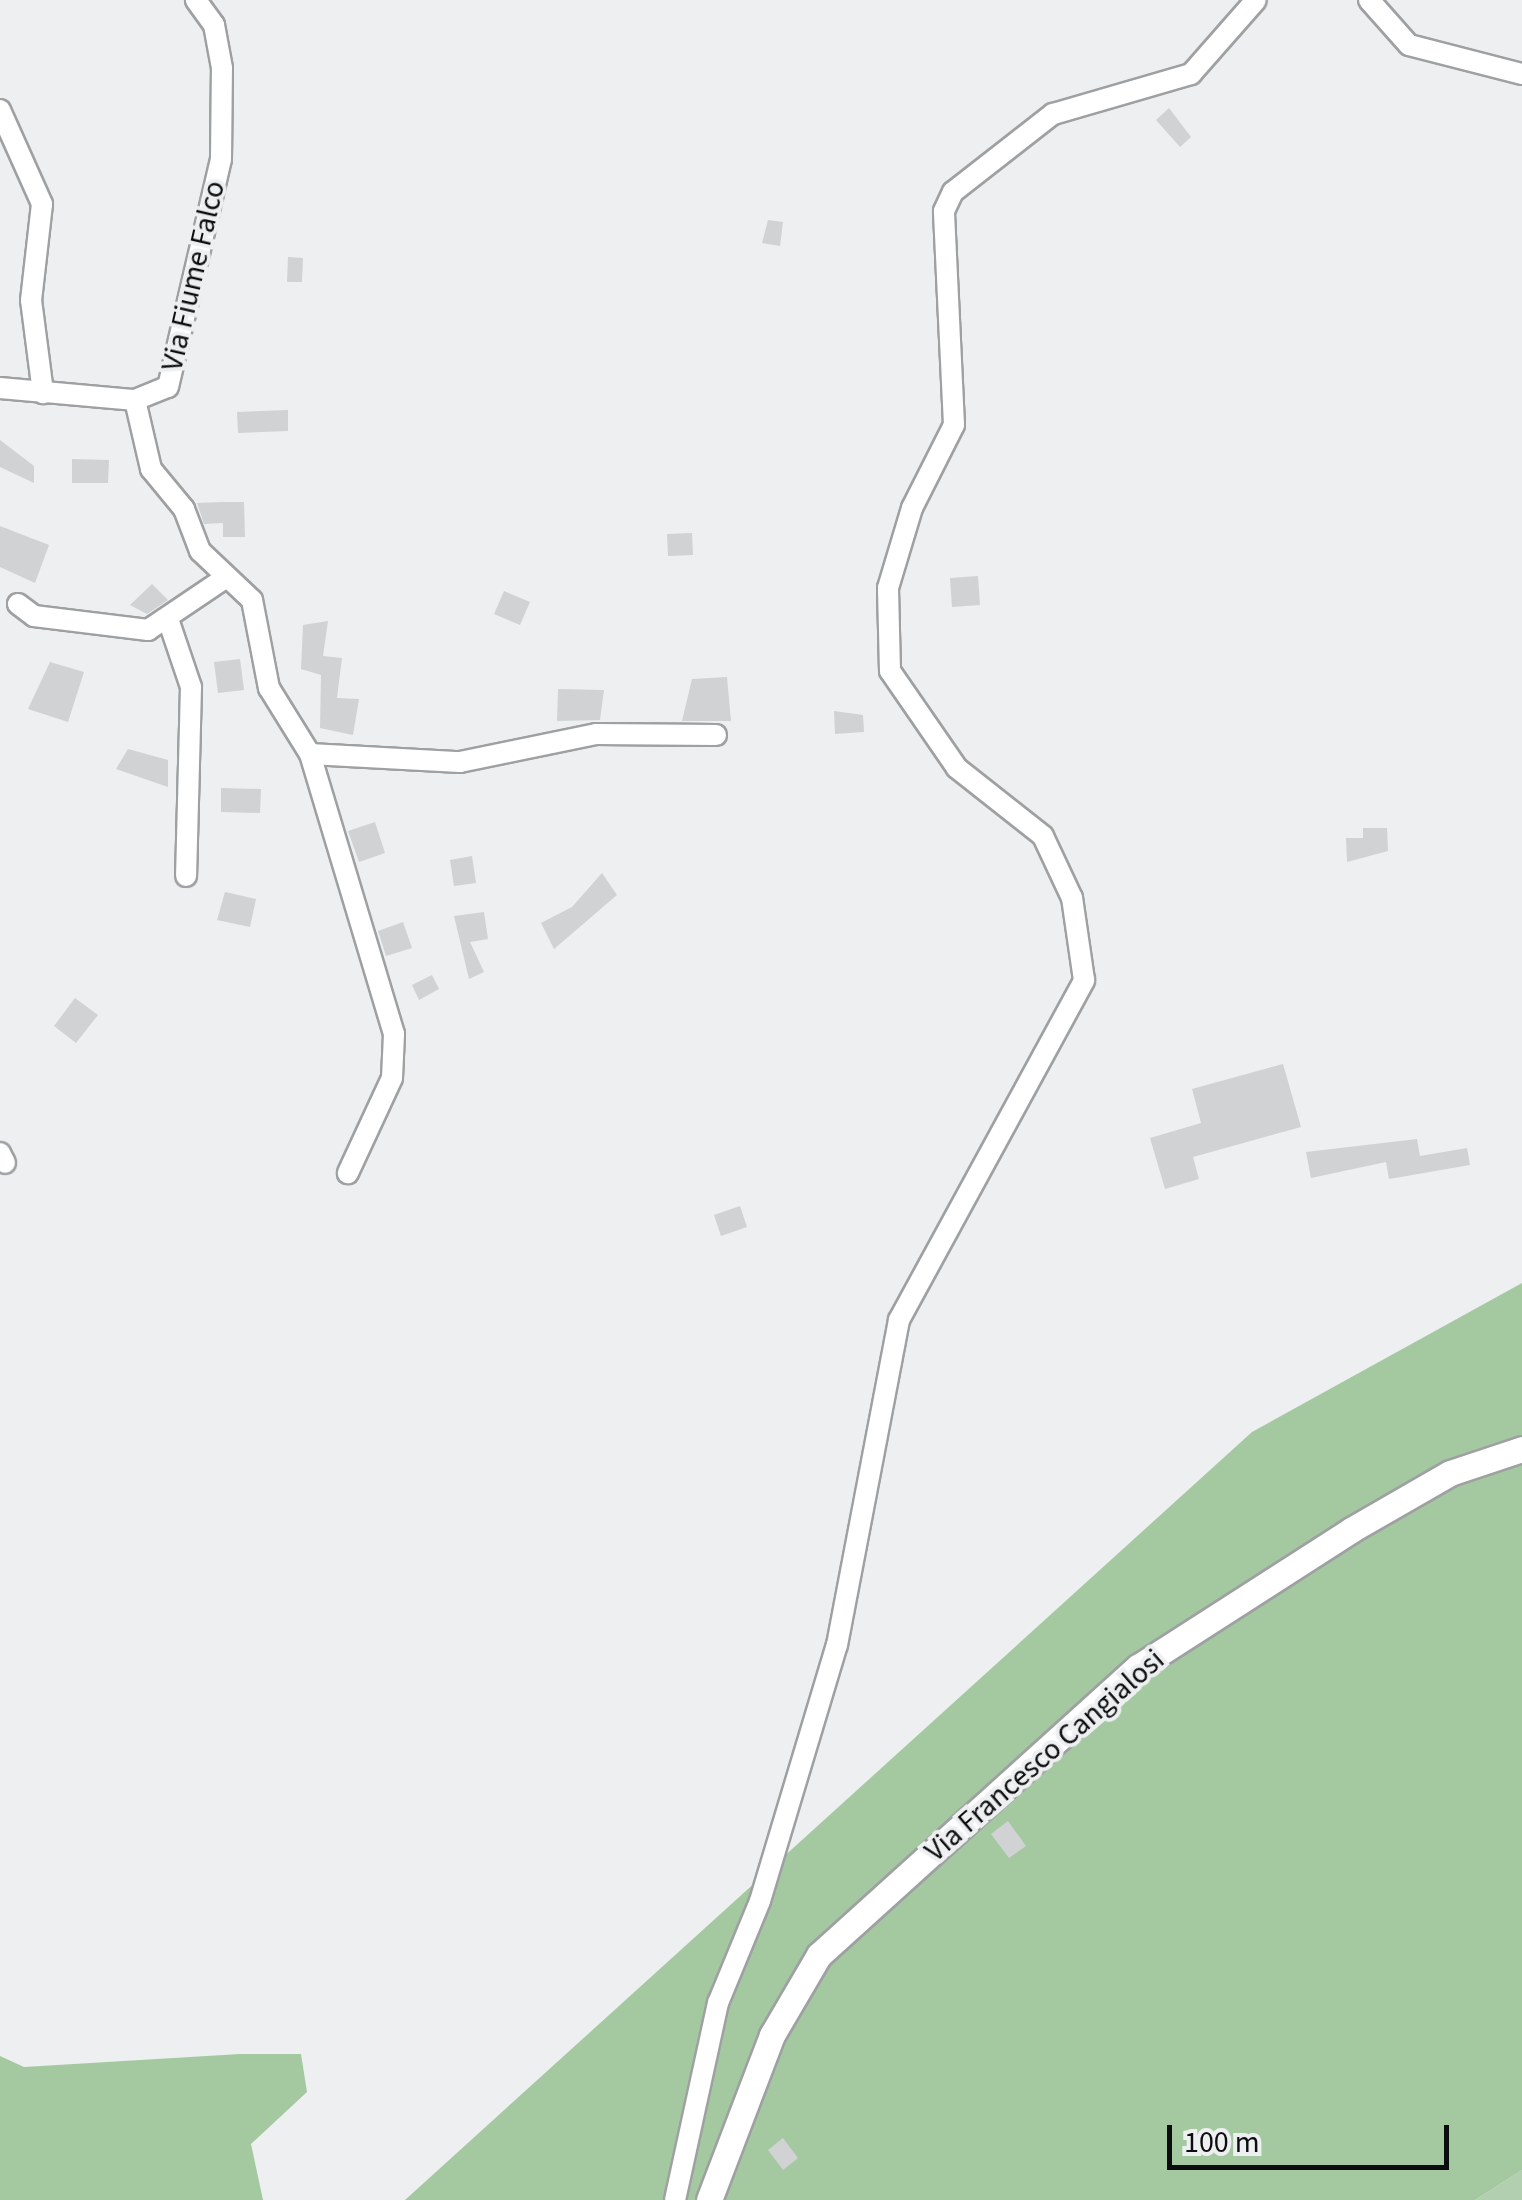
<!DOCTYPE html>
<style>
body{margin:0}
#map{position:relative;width:1522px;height:2200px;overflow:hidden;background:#edeff1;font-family:"Source Sans 3",sans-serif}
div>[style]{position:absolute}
.green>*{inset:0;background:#b2d0af}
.forest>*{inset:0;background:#a4c9a1}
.building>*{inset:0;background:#d0d2d4}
.roads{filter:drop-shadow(2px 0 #9ea0a2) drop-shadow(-2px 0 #9ea0a2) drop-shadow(0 2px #9ea0a2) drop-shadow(0 -2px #9ea0a2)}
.minor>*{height:20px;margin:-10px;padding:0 10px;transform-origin:10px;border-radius:10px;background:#fff}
.tertiary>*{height:25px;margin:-12.5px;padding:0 12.5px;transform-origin:12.5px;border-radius:12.5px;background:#fff}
span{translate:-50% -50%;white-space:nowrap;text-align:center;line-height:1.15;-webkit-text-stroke:8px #edeff1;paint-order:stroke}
.street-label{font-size:30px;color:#0c0d0e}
.scale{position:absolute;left:1167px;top:2125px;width:282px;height:45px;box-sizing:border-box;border:5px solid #0c0d0e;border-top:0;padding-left:12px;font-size:30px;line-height:35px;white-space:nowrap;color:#0c0d0e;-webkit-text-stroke:8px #edeff1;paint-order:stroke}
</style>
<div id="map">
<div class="green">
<div style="clip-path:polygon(1522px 2170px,1522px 2200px,1475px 2200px)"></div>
</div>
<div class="forest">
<div style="clip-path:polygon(1522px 1283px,1522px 2170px,1475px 2200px,405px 2200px,1252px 1432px)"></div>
<div style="clip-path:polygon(240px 2054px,301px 2054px,307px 2092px,251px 2144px,263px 2200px,0 2200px,0 2056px,24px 2067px)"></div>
</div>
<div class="building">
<div style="clip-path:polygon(1169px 108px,1191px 137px,1180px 147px,1156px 120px)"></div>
<div style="clip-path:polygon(768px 220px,783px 222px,780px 246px,762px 243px)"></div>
<div style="clip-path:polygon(288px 257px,303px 258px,302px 282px,287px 282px)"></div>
<div style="clip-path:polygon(288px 410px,288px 431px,238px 433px,237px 412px)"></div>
<div style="clip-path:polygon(0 440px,34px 466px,34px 483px,0 467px)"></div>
<div style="clip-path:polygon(72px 459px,109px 460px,108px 483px,72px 483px)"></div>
<div style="clip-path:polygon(223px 502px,244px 502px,245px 537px,223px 537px,223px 523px,204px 524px,197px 503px)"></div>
<div style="clip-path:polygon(0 526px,49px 545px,35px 583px,0 567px)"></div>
<div style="clip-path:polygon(692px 533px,693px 555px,668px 556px,667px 534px)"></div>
<div style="clip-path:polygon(978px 576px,980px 605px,952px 607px,950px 578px)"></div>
<div style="clip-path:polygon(152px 584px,168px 600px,147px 614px,130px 605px)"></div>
<div style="clip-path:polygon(504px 591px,530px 602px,520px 625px,494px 614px)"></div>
<div style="clip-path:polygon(328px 621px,323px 656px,342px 658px,337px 698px,359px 699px,353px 735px,320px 728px,321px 675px,301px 669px,303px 625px)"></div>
<div style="clip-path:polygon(240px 659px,244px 690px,218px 693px,214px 662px)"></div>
<div style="clip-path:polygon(50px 662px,84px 672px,68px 722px,28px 709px)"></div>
<div style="clip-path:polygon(727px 677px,731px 721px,682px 721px,692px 679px)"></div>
<div style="clip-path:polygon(558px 689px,604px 690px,600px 720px,557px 721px)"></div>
<div style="clip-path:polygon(834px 711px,863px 715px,864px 732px,835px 734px)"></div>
<div style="clip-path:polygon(128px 749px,168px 760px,168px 787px,116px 769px)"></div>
<div style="clip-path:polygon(221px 788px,261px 789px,260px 813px,221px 812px)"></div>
<div style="clip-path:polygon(375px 822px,385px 853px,359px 862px,348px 831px)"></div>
<div style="clip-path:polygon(1363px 828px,1387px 828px,1388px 851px,1347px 862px,1346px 838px,1363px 838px)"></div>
<div style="clip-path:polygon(472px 856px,476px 883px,454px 886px,450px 860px)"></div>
<div style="clip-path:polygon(602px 873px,617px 895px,554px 949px,541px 923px,572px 907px)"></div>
<div style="clip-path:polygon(225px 892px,256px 899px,250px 927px,217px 920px)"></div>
<div style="clip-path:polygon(484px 912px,488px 939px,470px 942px,484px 972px,469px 979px,454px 916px)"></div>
<div style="clip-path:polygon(403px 922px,412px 948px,386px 956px,378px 931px)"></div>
<div style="clip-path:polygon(432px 975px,439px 989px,419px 1000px,412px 985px)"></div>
<div style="clip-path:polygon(75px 998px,98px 1015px,76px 1043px,54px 1026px)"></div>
<div style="clip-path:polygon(1283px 1064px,1301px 1127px,1193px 1157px,1199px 1179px,1165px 1189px,1150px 1138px,1201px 1123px,1192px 1089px)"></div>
<div style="clip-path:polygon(1417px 1139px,1420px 1156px,1467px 1148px,1470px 1165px,1389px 1179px,1386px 1162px,1311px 1178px,1306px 1152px)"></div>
<div style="clip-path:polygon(740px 1206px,747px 1227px,721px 1236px,714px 1215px)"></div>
<div style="clip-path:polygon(1008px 1821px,1026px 1846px,1009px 1858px,991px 1834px)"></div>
<div style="clip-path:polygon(783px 2138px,798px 2158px,783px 2170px,768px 2150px)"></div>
</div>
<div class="roads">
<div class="minor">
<div style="left:1369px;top:0;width:60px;rotate:48.4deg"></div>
<div style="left:1409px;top:45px;width:117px;rotate:14.4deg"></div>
<div style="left:0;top:110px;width:103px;rotate:65.9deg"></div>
<div style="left:42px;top:204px;width:97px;rotate:96.5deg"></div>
<div style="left:31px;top:300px;width:94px;rotate:82.6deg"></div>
<div style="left:0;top:388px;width:136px;rotate:5.1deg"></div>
<div style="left:135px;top:400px;width:35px;rotate:-22deg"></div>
<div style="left:168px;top:387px;width:234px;rotate:-76.9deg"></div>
<div style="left:221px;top:159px;width:91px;rotate:-89.4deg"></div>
<div style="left:222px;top:68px;width:44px;rotate:-100.5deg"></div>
<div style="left:214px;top:25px;width:31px;rotate:-126deg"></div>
<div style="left:135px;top:400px;width:71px;rotate:76.9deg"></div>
<div style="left:151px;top:469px;width:52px;rotate:50.5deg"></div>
<div style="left:184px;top:509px;width:45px;rotate:69.1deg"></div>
<div style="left:200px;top:551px;width:71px;rotate:43.3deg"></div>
<div style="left:252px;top:600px;width:90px;rotate:79.1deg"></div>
<div style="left:269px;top:688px;width:78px;rotate:58.2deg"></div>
<div style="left:310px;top:754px;width:150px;rotate:3.1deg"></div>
<div style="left:460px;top:762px;width:139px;rotate:-11.6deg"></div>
<div style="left:596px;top:734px;width:120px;rotate:0.5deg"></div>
<div style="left:18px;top:604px;width:20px;rotate:37deg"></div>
<div style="left:34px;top:616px;width:115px;rotate:7deg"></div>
<div style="left:148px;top:630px;width:93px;rotate:-34deg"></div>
<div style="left:169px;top:622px;width:69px;rotate:71.3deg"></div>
<div style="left:191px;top:687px;width:189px;rotate:91.5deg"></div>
<div style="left:310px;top:754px;width:292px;rotate:73.3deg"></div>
<div style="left:394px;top:1034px;width:44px;rotate:92.6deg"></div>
<div style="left:392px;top:1078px;width:105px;rotate:114.9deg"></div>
<div style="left:0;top:1153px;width:11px;rotate:63deg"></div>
<div style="left:675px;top:2200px;width:202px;rotate:-77.7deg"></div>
<div style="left:718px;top:2003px;width:110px;rotate:-67.6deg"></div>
<div style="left:760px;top:1901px;width:267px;rotate:-73.3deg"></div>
<div style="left:837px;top:1645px;width:331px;rotate:-79.2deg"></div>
<div style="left:899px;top:1320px;width:387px;rotate:-61.4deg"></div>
<div style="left:1084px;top:980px;width:83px;rotate:-98.3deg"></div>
<div style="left:1072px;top:898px;width:68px;rotate:-115.1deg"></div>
<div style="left:1043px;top:836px;width:110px;rotate:-141.7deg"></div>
<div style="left:957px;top:768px;width:118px;rotate:-124.6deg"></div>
<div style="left:890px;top:671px;width:83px;rotate:-91.4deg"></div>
<div style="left:888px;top:588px;width:84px;rotate:-73.3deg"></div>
<div style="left:912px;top:508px;width:93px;rotate:-63.2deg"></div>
<div style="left:954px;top:425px;width:214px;rotate:-92.7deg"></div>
<div style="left:944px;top:211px;width:21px;rotate:-65deg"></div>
<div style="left:953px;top:192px;width:127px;rotate:-38deg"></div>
<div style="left:1053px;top:114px;width:144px;rotate:-16.2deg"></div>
<div style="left:1191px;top:74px;width:98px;rotate:-48.7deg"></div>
</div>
<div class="tertiary">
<div style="left:709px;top:2200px;width:177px;rotate:-69.1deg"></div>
<div style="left:772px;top:2035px;width:93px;rotate:-59.6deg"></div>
<div style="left:819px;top:1955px;width:430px;rotate:-42.1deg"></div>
<div style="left:1138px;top:1667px;width:253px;rotate:-32.7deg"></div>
<div style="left:1351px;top:1530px;width:114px;rotate:-29.9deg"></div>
<div style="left:1450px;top:1473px;width:76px;rotate:-18.4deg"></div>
</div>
</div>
<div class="street-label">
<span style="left:194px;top:276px;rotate:-77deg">Via Fiume Falco</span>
<span style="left:1045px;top:1756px;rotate:-41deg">Via Francesco Cangialosi</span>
</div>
<div class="scale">100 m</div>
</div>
